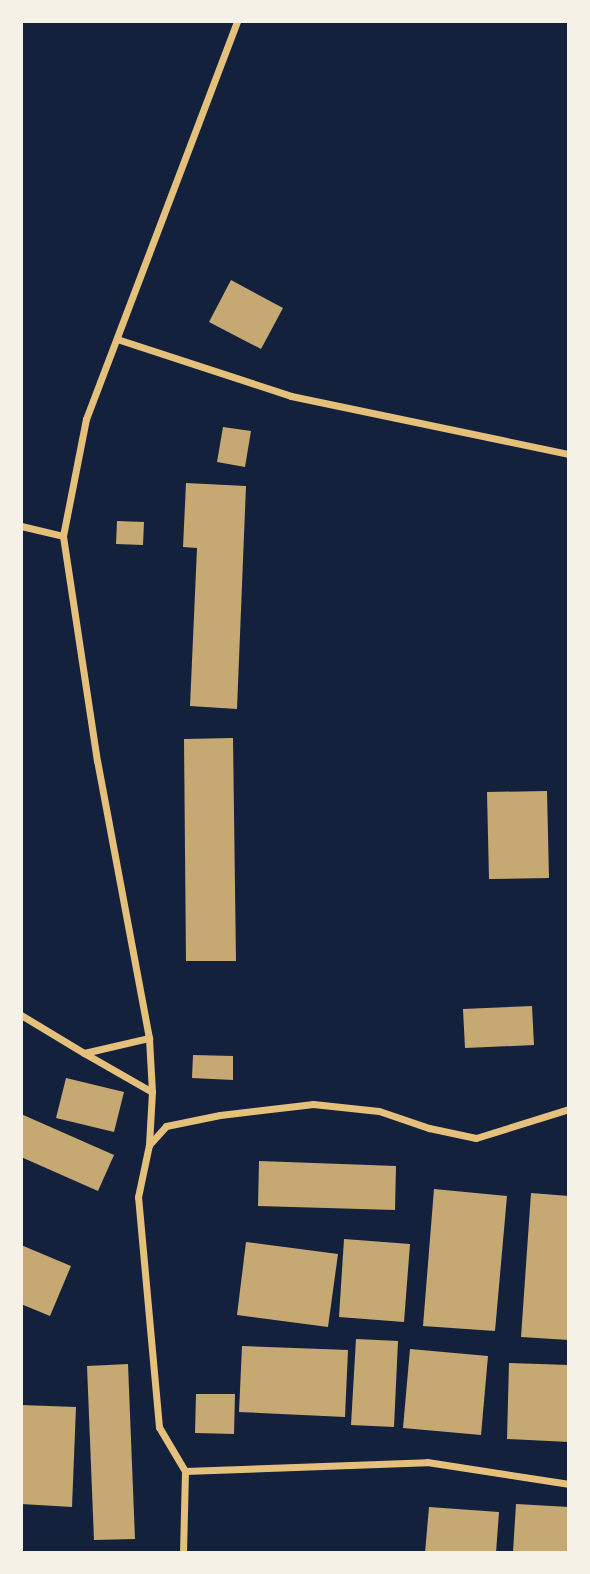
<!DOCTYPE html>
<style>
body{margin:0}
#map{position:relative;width:590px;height:1574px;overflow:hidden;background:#14213d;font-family:Karla,sans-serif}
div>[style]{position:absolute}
.building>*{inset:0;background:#c6a872}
.minor>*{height:7px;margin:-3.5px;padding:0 3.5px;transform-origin:3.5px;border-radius:3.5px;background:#e5c07b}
span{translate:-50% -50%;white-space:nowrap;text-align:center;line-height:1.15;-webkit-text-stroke:6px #f6f1e7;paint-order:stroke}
.frame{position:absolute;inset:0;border:23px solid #f6f1e7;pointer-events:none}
</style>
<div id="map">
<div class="building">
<div style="clip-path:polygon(231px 280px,283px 308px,261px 349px,209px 322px)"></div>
<div style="clip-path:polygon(223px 427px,251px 431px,245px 467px,217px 462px)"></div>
<div style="clip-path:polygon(186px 483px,246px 486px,237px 709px,190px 706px,197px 548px,183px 547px)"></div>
<div style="clip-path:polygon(117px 521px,144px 522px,143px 545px,116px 544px)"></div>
<div style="clip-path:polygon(233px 738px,236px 961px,186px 961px,184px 739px)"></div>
<div style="clip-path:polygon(547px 791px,549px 878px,489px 879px,487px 792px)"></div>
<div style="clip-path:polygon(532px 1006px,534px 1045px,465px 1048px,463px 1009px)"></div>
<div style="clip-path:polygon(193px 1055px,233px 1056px,233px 1080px,192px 1078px)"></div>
<div style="clip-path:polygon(66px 1078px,124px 1092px,114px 1132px,56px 1118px)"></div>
<div style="clip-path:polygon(21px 1114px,114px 1155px,98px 1191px,21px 1157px)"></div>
<div style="clip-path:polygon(259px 1161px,396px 1166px,395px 1210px,258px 1206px)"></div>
<div style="clip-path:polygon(434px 1189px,507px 1196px,495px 1331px,423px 1326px)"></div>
<div style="clip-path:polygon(531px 1193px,569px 1196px,569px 1340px,521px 1337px)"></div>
<div style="clip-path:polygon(344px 1239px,410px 1244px,404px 1322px,339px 1317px)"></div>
<div style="clip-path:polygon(246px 1242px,338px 1254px,328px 1327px,237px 1315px)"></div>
<div style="clip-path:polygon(21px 1245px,71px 1266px,50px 1316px,21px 1304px)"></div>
<div style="clip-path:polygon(356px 1339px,398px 1341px,394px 1427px,351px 1425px)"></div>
<div style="clip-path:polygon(242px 1346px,348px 1350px,345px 1417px,239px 1412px)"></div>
<div style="clip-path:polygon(410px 1349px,488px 1356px,481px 1435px,403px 1428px)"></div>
<div style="clip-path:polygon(509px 1363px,569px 1365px,569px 1442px,507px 1439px)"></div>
<div style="clip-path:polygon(128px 1364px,135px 1539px,94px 1540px,87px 1366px)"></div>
<div style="clip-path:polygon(196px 1394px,235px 1394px,234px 1434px,195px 1433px)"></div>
<div style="clip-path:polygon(21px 1405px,76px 1407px,72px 1507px,21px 1504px)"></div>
<div style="clip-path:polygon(516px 1504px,569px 1507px,569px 1553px,513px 1552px)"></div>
<div style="clip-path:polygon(429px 1507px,499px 1512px,496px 1553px,425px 1553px)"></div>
</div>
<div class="minor">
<div style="left:117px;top:339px;width:183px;rotate:18.1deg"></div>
<div style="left:291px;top:396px;width:284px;rotate:11.8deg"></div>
<div style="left:21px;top:526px;width:43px;rotate:13.4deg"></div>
<div style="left:21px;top:1015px;width:74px;rotate:31.1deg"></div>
<div style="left:84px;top:1053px;width:67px;rotate:-13deg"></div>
<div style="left:84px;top:1053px;width:78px;rotate:29.8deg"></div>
<div style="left:149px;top:1145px;width:25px;rotate:-48deg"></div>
<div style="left:166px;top:1126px;width:55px;rotate:-11.5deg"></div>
<div style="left:220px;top:1115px;width:94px;rotate:-6.7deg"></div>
<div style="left:313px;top:1104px;width:66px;rotate:6.1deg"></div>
<div style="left:379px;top:1111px;width:53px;rotate:18.8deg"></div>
<div style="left:429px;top:1128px;width:48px;rotate:12deg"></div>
<div style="left:476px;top:1138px;width:97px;rotate:-17.3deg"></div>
<div style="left:185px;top:1471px;width:242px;rotate:-2.1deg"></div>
<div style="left:427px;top:1462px;width:144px;rotate:8.8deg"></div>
<div style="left:183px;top:1553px;width:82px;rotate:-88.6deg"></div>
<div style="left:185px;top:1471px;width:51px;rotate:-120.6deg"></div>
<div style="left:159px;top:1427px;width:231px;rotate:-95.2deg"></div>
<div style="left:138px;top:1197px;width:53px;rotate:-78.1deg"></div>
<div style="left:149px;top:1145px;width:53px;rotate:-86.8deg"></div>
<div style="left:152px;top:1092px;width:54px;rotate:-93.2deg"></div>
<div style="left:149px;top:1038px;width:282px;rotate:-100.6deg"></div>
<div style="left:97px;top:761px;width:228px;rotate:-98.6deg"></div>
<div style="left:63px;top:536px;width:119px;rotate:-78.9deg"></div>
<div style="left:86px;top:419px;width:426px;rotate:-69.2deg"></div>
</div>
<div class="frame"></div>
</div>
